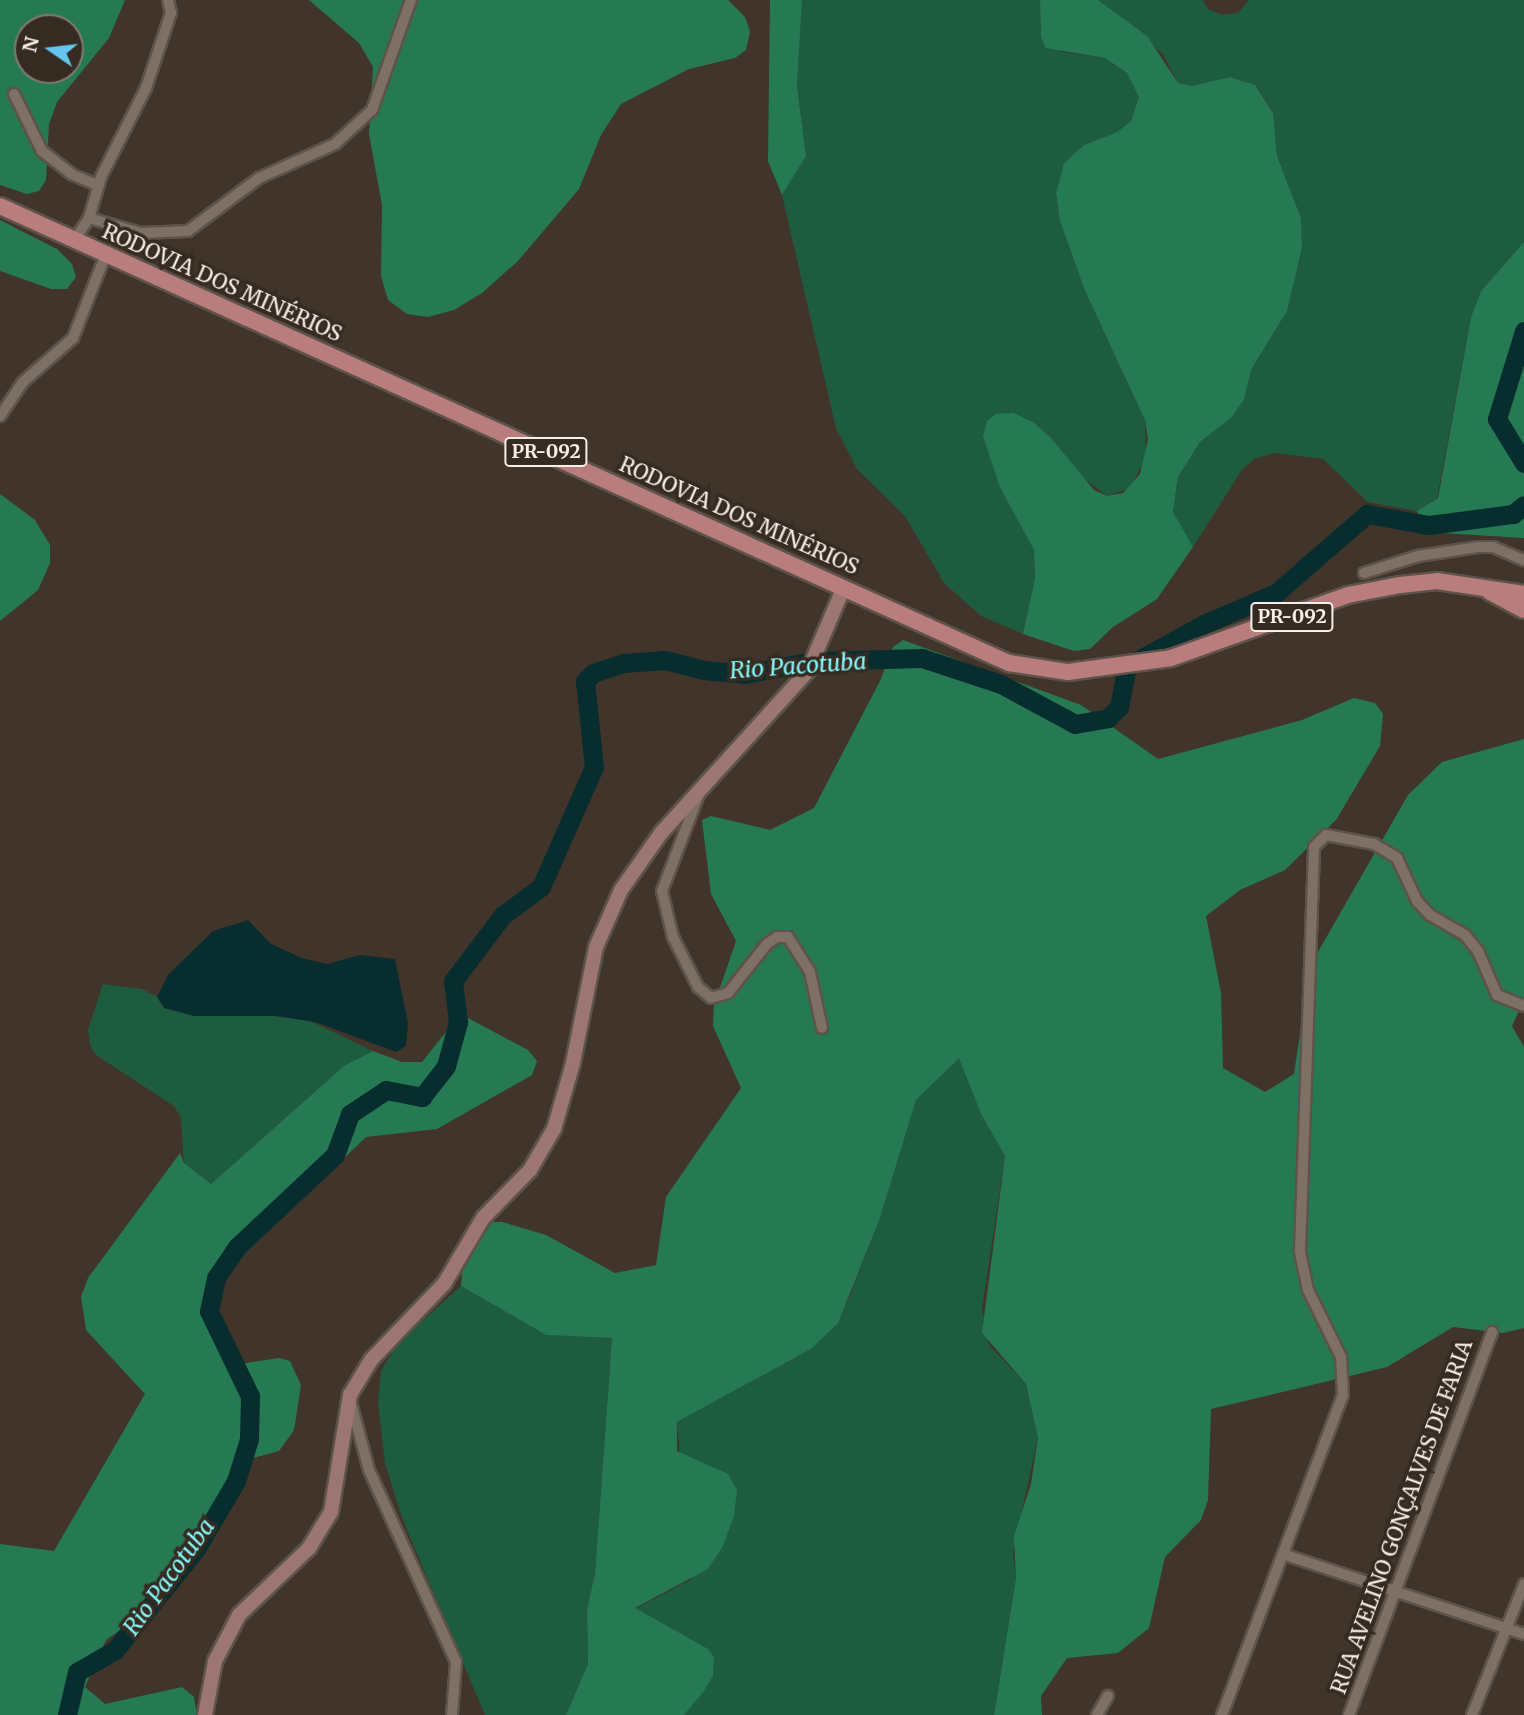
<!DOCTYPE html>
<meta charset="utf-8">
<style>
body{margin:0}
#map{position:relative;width:1524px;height:1715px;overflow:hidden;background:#41352b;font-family:Merriweather,serif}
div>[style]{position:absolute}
.green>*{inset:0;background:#1e5c40}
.forest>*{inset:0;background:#257a54}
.water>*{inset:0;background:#082d2e}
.river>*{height:19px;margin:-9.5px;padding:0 9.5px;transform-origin:9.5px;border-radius:9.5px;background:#082d2e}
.roads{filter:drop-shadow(2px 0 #5d534a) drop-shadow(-2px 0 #5d534a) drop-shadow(0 2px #5d534a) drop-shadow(0 -2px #5d534a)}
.street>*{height:10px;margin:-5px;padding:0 5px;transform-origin:5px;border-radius:5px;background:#7e7065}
.secondary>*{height:14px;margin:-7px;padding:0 7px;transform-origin:7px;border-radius:7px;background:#9c7672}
.primary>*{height:16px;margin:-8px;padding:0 8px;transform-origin:8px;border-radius:8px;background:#ba7d7e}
span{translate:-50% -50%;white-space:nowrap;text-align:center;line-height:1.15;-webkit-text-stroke:7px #362b21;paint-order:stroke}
.shield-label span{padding:2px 5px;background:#362b21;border:2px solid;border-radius:5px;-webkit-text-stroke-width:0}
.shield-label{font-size:19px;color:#f6eee8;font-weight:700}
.street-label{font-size:21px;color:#f6eee8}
.water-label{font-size:23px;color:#85f8fb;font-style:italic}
.north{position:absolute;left:14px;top:14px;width:70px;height:70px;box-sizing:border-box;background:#362b21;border:2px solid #837971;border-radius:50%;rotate:284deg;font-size:19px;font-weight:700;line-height:28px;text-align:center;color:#f6eee8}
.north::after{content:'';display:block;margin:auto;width:24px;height:32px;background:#64c5ee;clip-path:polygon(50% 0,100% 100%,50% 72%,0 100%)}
</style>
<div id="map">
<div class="green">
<div style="clip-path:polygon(802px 0,1040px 0,1041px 37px,1063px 52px,1105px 58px,1127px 73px,1136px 86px,1139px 97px,1131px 121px,1117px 132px,1084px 145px,1064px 163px,1056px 193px,1060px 221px,1085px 291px,1145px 420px,1146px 457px,1130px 488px,1107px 496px,1079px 475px,1050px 437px,1020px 518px,1034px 550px,1035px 578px,1023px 634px,981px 616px,944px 583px,905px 516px,857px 469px,836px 428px,782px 195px,806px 156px,797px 86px)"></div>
<div style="clip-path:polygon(1098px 0,1202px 0,1208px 9px,1223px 15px,1238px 13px,1249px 0,1524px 0,1524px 242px,1481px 291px,1471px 317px,1437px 498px,1417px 511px,1368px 502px,1323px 459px,1275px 453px,1254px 459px,1241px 471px,1193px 547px,1184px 536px,1173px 512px,1178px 477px,1200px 442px,1232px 417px,1243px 399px,1251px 370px,1287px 311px,1302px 248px,1301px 218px,1277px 156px,1273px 112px,1255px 85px,1230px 77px,1192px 86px,1178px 83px,1163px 54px)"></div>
<div style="clip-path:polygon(103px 984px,142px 989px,173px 1005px,308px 1020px,373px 1051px,345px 1065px,211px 1184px,184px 1163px,181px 1118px,174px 1106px,96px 1055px,90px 1045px,88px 1030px)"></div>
<div style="clip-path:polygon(959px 1057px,981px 1114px,1005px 1156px,982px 1309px,989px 1345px,1026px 1384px,1038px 1438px,1013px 1552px,1016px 1578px,994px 1715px,684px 1715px,713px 1676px,714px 1657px,635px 1609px,692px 1579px,677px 1422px,811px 1349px,847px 1303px,879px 1221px,916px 1099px)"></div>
<div style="clip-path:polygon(461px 1286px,546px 1335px,612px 1338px,595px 1573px,587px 1610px,588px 1664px,566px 1715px,485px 1715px,402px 1518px,385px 1463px,378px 1402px,381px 1371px,398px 1343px)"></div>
</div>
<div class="forest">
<div style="clip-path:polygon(evenodd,0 0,125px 0,109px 38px,57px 102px,49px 124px,46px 180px,39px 191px,27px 194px,0 185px,0 0,28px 28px,70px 28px,70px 70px,28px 70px,28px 28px)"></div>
<div style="clip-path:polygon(309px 0,728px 0,745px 17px,750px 32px,746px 50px,735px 58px,689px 69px,621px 104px,601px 135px,579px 189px,518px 261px,482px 293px,454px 310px,428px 317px,407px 314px,388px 300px,381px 276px,382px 205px,369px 134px,373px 67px,359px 43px)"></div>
<div style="clip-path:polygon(770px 0,802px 0,797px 86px,806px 156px,782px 195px,768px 161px)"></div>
<div style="clip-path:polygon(1040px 0,1098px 0,1147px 36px,1178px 83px,1192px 86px,1230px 77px,1255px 85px,1273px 113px,1277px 156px,1301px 218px,1302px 248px,1287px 311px,1251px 370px,1244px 399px,1232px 417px,1200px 442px,1178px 477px,1173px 512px,1193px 547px,1157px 599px,1113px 627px,1090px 649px,1074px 651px,1023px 634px,1035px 578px,1034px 550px,1000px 487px,983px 436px,987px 421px,996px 414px,1013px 413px,1033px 422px,1050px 437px,1094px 490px,1107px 496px,1123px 493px,1140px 474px,1148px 439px,1145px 420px,1085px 291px,1060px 221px,1056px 193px,1064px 163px,1084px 145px,1117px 132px,1131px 121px,1139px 97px,1127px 73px,1105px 58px,1046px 48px,1041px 37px)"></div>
<div style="clip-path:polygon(0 220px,57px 249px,72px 264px,76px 277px,67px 289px,51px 289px,0 271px)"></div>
<div style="clip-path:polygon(1524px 242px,1524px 538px,1427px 532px,1417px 511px,1438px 498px,1471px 317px,1481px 291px)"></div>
<div style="clip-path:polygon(0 494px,35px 520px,50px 545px,50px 563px,38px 590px,0 621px)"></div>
<div style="clip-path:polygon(903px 640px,1081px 705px,1158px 759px,1302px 720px,1354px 698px,1375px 703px,1383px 714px,1380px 746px,1336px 820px,1285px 870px,1240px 890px,1206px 916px,1221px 993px,1223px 1068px,1265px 1092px,1294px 1074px,1308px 979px,1319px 950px,1408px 795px,1442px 762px,1524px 739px,1524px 1000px,1512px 1026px,1524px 1047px,1524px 1328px,1503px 1333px,1453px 1327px,1387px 1367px,1211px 1409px,1208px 1500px,1201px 1520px,1165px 1557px,1149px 1628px,1118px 1653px,1067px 1658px,1041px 1696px,1042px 1715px,994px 1715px,1016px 1578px,1014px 1536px,1031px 1484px,1038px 1438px,1026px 1384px,982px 1333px,1005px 1156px,981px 1114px,959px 1058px,916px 1100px,879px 1221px,838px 1323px,811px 1349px,677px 1422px,677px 1451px,728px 1474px,737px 1490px,734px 1516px,723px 1546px,708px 1569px,635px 1608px,708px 1649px,714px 1657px,713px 1676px,704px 1691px,684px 1715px,566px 1715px,588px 1664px,587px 1610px,595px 1573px,612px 1338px,546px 1335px,461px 1286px,464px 1247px,486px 1222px,502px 1222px,546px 1235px,615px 1273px,656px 1265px,666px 1197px,741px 1088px,713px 1026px,714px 1005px,736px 941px,711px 894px,702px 820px,711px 816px,770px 830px,814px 808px,881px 679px,893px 647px)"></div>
<div style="clip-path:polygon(468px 1018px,528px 1050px,537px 1061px,532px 1075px,437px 1129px,366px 1137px,225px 1273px,214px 1335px,239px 1364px,279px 1358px,290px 1361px,301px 1385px,294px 1430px,279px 1451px,253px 1458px,237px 1469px,175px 1582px,155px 1605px,106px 1640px,85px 1687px,105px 1704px,182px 1687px,194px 1697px,197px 1715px,0 1715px,0 1544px,54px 1551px,145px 1394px,86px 1330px,81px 1297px,88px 1278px,180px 1153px,184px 1163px,211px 1184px,345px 1065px,373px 1051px,402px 1062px,422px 1062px,450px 1027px)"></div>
</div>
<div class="water">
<div style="clip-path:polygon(248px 920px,271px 944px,302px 958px,327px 964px,360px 955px,395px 959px,408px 1023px,406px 1046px,396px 1052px,315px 1022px,277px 1016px,194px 1016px,164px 1008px,157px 997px,168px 975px,213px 931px)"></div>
</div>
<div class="river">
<div style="left:1524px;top:331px;width:92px;rotate:107.1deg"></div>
<div style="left:1497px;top:419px;width:52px;rotate:58.5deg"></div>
<div style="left:67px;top:1715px;width:44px;rotate:-76.9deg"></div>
<div style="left:77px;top:1672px;width:44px;rotate:-30.1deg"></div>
<div style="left:115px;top:1650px;width:129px;rotate:-51.3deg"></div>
<div style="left:196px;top:1549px;width:79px;rotate:-59.5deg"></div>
<div style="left:236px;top:1481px;width:44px;rotate:-72.8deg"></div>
<div style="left:249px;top:1439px;width:43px;rotate:-88.7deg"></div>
<div style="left:250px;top:1396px;width:94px;rotate:-115.8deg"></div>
<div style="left:209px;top:1311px;width:34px;rotate:-78deg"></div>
<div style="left:216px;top:1278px;width:37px;rotate:-56deg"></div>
<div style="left:237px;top:1247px;width:134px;rotate:-43.2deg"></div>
<div style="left:335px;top:1155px;width:44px;rotate:-69.9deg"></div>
<div style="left:350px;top:1114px;width:43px;rotate:-33.7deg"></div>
<div style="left:386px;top:1090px;width:37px;rotate:11deg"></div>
<div style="left:422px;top:1097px;width:39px;rotate:-52deg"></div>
<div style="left:446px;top:1066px;width:46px;rotate:-74.7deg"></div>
<div style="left:458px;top:1022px;width:41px;rotate:-97deg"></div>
<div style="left:453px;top:981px;width:83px;rotate:-52.9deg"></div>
<div style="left:503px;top:915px;width:47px;rotate:-36.4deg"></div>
<div style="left:541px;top:887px;width:131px;rotate:-66.2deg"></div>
<div style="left:594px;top:767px;width:86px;rotate:-96deg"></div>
<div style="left:585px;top:681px;width:11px;rotate:-45deg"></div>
<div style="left:593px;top:673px;width:33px;rotate:-18deg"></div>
<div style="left:624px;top:663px;width:41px;rotate:-4.2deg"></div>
<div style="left:665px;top:660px;width:40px;rotate:14.4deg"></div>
<div style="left:704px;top:670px;width:41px;rotate:5.6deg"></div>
<div style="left:745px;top:674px;width:68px;rotate:-11deg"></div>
<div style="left:812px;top:661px;width:110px;rotate:-1.6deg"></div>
<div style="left:922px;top:658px;width:83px;rotate:18.2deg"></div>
<div style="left:1001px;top:684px;width:84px;rotate:28.4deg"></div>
<div style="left:1075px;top:724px;width:34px;rotate:-10deg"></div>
<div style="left:1108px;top:718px;width:16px;rotate:-45deg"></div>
<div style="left:1119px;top:707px;width:42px;rotate:-79deg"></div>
<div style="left:1127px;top:666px;width:88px;rotate:-28.6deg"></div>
<div style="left:1204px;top:624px;width:78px;rotate:-23.3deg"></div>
<div style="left:1276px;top:593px;width:121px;rotate:-41deg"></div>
<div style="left:1367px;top:514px;width:63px;rotate:10.1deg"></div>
<div style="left:1429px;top:525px;width:85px;rotate:-7.5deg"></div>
<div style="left:1513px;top:514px;width:14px;rotate:-39deg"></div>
</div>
<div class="roads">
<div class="street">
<div style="left:14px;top:94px;width:64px;rotate:63.8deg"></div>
<div style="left:42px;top:151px;width:37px;rotate:38deg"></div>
<div style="left:71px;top:174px;width:30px;rotate:23deg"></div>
<div style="left:89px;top:218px;width:43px;rotate:-73.7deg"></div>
<div style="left:101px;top:177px;width:100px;rotate:-63.2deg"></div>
<div style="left:146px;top:88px;width:79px;rotate:-71.6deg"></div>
<div style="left:171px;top:13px;width:13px;rotate:-103deg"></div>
<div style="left:75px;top:239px;width:25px;rotate:-56deg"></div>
<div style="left:89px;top:218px;width:54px;rotate:16.1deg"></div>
<div style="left:141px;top:233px;width:47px;rotate:-2.4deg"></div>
<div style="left:188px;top:231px;width:89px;rotate:-36.7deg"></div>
<div style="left:259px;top:178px;width:83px;rotate:-24.1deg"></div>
<div style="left:335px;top:144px;width:50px;rotate:-42.6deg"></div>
<div style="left:372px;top:110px;width:117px;rotate:-70.5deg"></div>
<div style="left:0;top:416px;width:41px;rotate:-55.9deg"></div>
<div style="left:23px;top:382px;width:67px;rotate:-41.3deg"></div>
<div style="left:73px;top:338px;width:90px;rotate:-68.6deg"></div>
<div style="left:1364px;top:573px;width:57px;rotate:-17.5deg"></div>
<div style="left:1418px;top:556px;width:61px;rotate:-8.5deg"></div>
<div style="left:1478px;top:547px;width:15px"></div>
<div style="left:1493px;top:547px;width:34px;rotate:23deg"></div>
<div style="left:701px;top:789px;width:109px;rotate:110.9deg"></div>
<div style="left:662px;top:891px;width:47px;rotate:76.6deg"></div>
<div style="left:673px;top:937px;width:56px;rotate:63.4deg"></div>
<div style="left:698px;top:987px;width:17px;rotate:40deg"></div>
<div style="left:711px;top:998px;width:18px;rotate:-16deg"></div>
<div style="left:728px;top:993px;width:63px;rotate:-51.5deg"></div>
<div style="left:767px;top:944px;width:12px;rotate:-35deg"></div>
<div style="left:777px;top:937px;width:11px"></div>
<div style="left:788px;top:937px;width:41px;rotate:57.8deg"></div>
<div style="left:810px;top:972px;width:57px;rotate:77.9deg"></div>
<div style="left:351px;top:1403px;width:69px;rotate:75deg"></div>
<div style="left:369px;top:1470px;width:211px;rotate:65.6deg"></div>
<div style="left:456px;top:1662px;width:53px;rotate:94.3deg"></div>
<div style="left:1283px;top:1554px;width:254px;rotate:18.4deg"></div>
<div style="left:1097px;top:1715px;width:22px;rotate:-60deg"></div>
<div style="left:1222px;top:1715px;width:342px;rotate:-69.3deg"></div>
<div style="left:1343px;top:1395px;width:38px;rotate:-93deg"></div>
<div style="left:1341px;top:1357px;width:75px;rotate:-116.2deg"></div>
<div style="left:1308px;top:1290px;width:40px;rotate:-102deg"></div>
<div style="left:1300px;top:1251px;width:404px;rotate:-88deg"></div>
<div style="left:1314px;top:847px;width:17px;rotate:-45deg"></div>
<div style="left:1326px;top:835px;width:49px;rotate:10.6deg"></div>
<div style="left:1374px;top:844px;width:27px;rotate:31deg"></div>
<div style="left:1397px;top:858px;width:47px;rotate:65.1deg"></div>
<div style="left:1417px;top:901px;width:19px;rotate:47deg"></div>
<div style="left:1430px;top:915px;width:40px;rotate:29.7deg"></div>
<div style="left:1465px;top:935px;width:21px;rotate:51deg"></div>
<div style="left:1478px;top:951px;width:48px;rotate:66.6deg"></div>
<div style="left:1497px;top:995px;width:29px;rotate:22deg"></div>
<div style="left:1349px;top:1715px;width:409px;rotate:-69.5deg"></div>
<div style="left:1472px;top:1715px;width:141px;rotate:-68.3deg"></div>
</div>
<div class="secondary">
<div style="left:205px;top:1715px;width:55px;rotate:-79.5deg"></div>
<div style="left:215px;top:1661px;width:52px;rotate:-62.4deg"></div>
<div style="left:239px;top:1615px;width:97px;rotate:-43.7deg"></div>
<div style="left:309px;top:1548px;width:42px;rotate:-58.6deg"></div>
<div style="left:331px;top:1512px;width:119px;rotate:-80.8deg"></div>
<div style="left:350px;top:1395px;width:41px;rotate:-59deg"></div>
<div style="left:371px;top:1360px;width:105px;rotate:-46.2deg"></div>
<div style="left:444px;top:1284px;width:77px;rotate:-59.4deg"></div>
<div style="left:483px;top:1218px;width:67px;rotate:-45.6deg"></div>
<div style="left:530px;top:1170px;width:48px;rotate:-59.7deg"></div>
<div style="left:554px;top:1129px;width:69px;rotate:-73.9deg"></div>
<div style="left:573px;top:1063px;width:118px;rotate:-78.8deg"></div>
<div style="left:596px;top:947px;width:62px;rotate:-66.3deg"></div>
<div style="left:621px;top:890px;width:70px;rotate:-54.9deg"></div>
<div style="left:661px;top:833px;width:219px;rotate:-47.8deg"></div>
<div style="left:808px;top:671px;width:91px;rotate:-66.8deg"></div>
</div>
<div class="primary">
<div style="left:0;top:206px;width:1108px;rotate:24.37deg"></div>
<div style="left:1009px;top:663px;width:60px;rotate:8.7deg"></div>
<div style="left:1068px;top:672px;width:104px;rotate:-7.7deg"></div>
<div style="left:1171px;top:658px;width:188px;rotate:-19.6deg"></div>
<div style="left:1348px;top:595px;width:53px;rotate:-10.9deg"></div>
<div style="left:1400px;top:585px;width:37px;rotate:-6deg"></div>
<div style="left:1437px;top:581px;width:88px;rotate:8.5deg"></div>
<div style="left:1490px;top:592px;width:38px;rotate:28deg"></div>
</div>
</div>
<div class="shield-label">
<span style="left:546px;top:452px">PR-092</span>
<span style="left:1292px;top:617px">PR-092</span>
</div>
<div class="street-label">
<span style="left:222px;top:283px;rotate:24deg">RODOVIA DOS MINÉRIOS</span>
<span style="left:739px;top:516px;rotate:24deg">RODOVIA DOS MINÉRIOS</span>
<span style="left:1402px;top:1517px;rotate:-70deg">RUA AVELINO GONÇALVES DE FARIA</span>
</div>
<div class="water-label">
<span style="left:798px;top:666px;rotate:-4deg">Rio Pacotuba</span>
<span style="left:169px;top:1577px;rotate:-54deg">Rio Pacotuba</span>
</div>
<div class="north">N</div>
</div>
